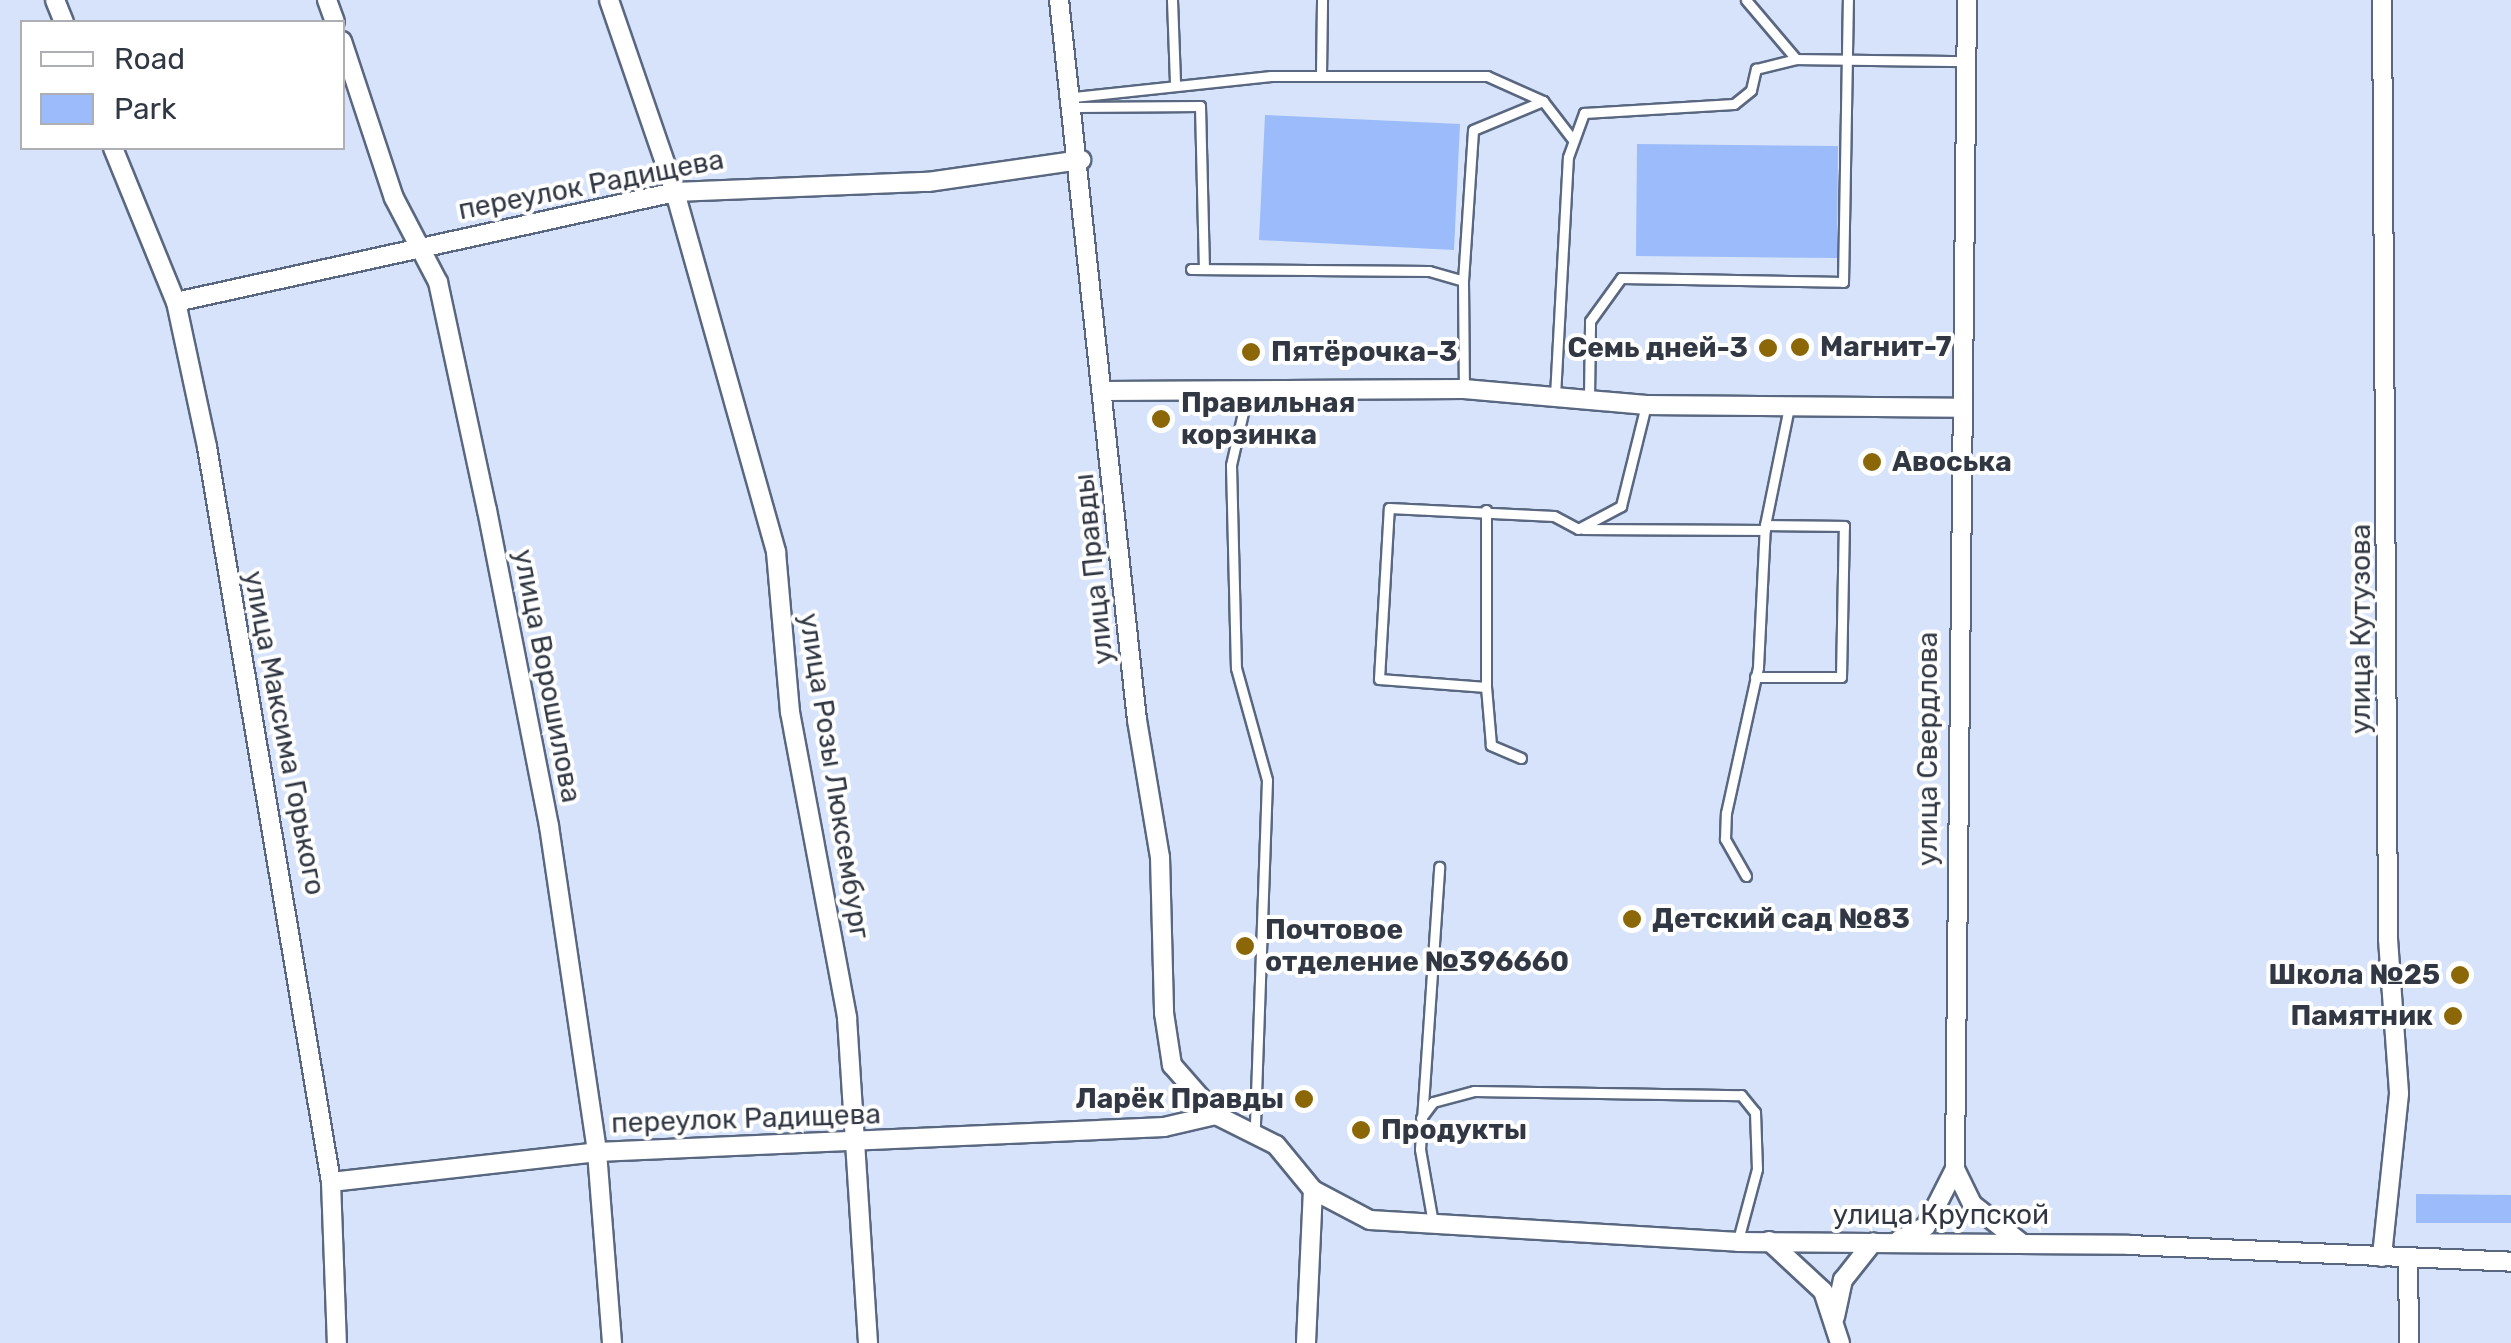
<!DOCTYPE html>
<meta charset="utf-8">
<style>
body{margin:0}
#map{position:relative;width:2511px;height:1343px;overflow:hidden;background:#d6e3fa;font-family:Rubik,sans-serif}
div>[style]{position:absolute}
.green>*{inset:0;background:#9bbbfa}
.roads{filter:drop-shadow(2px 0 #596780) drop-shadow(-2px 0 #596780) drop-shadow(0 2px #596780) drop-shadow(0 -2px #596780)}
.lane>*{height:9px;margin:-4.5px;padding:0 4.5px;transform-origin:4.5px;border-radius:4.5px;background:#fff}
.street>*{height:18px;margin:-9px;padding:0 9px;transform-origin:9px;border-radius:9px;background:#fff}
.dots>*{width:28px;height:28px;translate:-50% -50%;box-sizing:border-box;border:5px solid #fff;border-radius:50%}
span{translate:-50% -50%;white-space:nowrap;text-align:center;line-height:1.15;-webkit-text-stroke:8px #fff;paint-order:stroke}
.street-label{font-size:28px;color:#323843}
.poi-label{font-size:28px;color:#323843;font-weight:700}
.left{translate:0 -50%;text-align:left}
.right{translate:-100% -50%;text-align:right}
.legend{position:absolute;left:20px;top:20px;width:325px;height:130px;box-sizing:border-box;background:#fff;border:2px solid #adafb4;margin:0;padding:12px 18px;list-style:none;font-size:30px;color:#323843}
.legend li{display:flex;align-items:center;gap:20px;height:50px}
.legend b{width:50px;border:2px solid #adafb4}
</style>
<div id="map">
<div class="green">
<div style="clip-path:polygon(1265px 115px,1460px 124px,1454px 250px,1259px 240px)"></div>
<div style="clip-path:polygon(1637px 144px,1838px 146px,1837px 258px,1636px 256px)"></div>
<div style="clip-path:polygon(2416px 1194px,2511px 1195px,2511px 1223px,2416px 1223px)"></div>
</div>
<div class="roads">
<div class="lane">
<div style="left:1172px;top:0;width:81px;rotate:87.9deg"></div>
<div style="left:1746px;top:0;width:77px;rotate:49.7deg"></div>
<div style="left:1796px;top:59px;width:170px;rotate:0.7deg"></div>
<div style="left:1321px;top:74px;width:74px;rotate:-89.2deg"></div>
<div style="left:1074px;top:97px;width:198px;rotate:-6.1deg"></div>
<div style="left:1271px;top:76px;width:216px"></div>
<div style="left:1487px;top:76px;width:61px;rotate:24.1deg"></div>
<div style="left:1543px;top:101px;width:49px;rotate:52.4deg"></div>
<div style="left:1076px;top:107px;width:124px;rotate:-0.5deg"></div>
<div style="left:1200px;top:106px;width:159px;rotate:88.6deg"></div>
<div style="left:1191px;top:269px;width:238px;rotate:0.5deg"></div>
<div style="left:1429px;top:271px;width:35px;rotate:16deg"></div>
<div style="left:1463px;top:281px;width:108px;rotate:89.5deg"></div>
<div style="left:1463px;top:281px;width:151px;rotate:-86.2deg"></div>
<div style="left:1473px;top:130px;width:76px;rotate:-22.5deg"></div>
<div style="left:1247px;top:395px;width:72px;rotate:102.9deg"></div>
<div style="left:1231px;top:465px;width:203px;rotate:88.6deg"></div>
<div style="left:1236px;top:668px;width:116px;rotate:74.5deg"></div>
<div style="left:1267px;top:780px;width:352px;rotate:92deg"></div>
<div style="left:1555px;top:396px;width:239px;rotate:-86.9deg"></div>
<div style="left:1568px;top:157px;width:47px;rotate:-70deg"></div>
<div style="left:1584px;top:113px;width:150px;rotate:-3.4deg"></div>
<div style="left:1734px;top:104px;width:22px;rotate:-39deg"></div>
<div style="left:1751px;top:90px;width:22px;rotate:-77deg"></div>
<div style="left:1756px;top:69px;width:41px;rotate:-14deg"></div>
<div style="left:1589px;top:397px;width:76px;rotate:-89.2deg"></div>
<div style="left:1590px;top:321px;width:53px;rotate:-54.2deg"></div>
<div style="left:1621px;top:278px;width:222px;rotate:1deg"></div>
<div style="left:1843px;top:282px;width:282px;rotate:-89deg"></div>
<div style="left:1486px;top:510px;width:177px;rotate:90deg"></div>
<div style="left:1583px;top:529px;width:182px;rotate:0.3deg"></div>
<div style="left:1755px;top:677px;width:86px"></div>
<div style="left:1841px;top:677px;width:151px;rotate:-88.9deg"></div>
<div style="left:1844px;top:526px;width:79px;rotate:-179.3deg"></div>
<div style="left:1521px;top:758px;width:33px;rotate:-157deg"></div>
<div style="left:1491px;top:745px;width:58px;rotate:-94.9deg"></div>
<div style="left:1486px;top:687px;width:107px;rotate:-175.7deg"></div>
<div style="left:1379px;top:679px;width:171px;rotate:-86.7deg"></div>
<div style="left:1389px;top:508px;width:165px;rotate:2.8deg"></div>
<div style="left:1554px;top:516px;width:27px;rotate:28deg"></div>
<div style="left:1578px;top:529px;width:49px;rotate:-28.1deg"></div>
<div style="left:1621px;top:506px;width:104px;rotate:-76.1deg"></div>
<div style="left:1746px;top:876px;width:43px;rotate:-119.6deg"></div>
<div style="left:1725px;top:839px;width:26px;rotate:-88deg"></div>
<div style="left:1726px;top:813px;width:149px;rotate:-77.6deg"></div>
<div style="left:1758px;top:667px;width:142px;rotate:-87.2deg"></div>
<div style="left:1765px;top:525px;width:120px;rotate:-78.5deg"></div>
<div style="left:1421px;top:1118px;width:20px;rotate:-53deg"></div>
<div style="left:1433px;top:1102px;width:42px;rotate:-15deg"></div>
<div style="left:1474px;top:1091px;width:267px;rotate:0.9deg"></div>
<div style="left:1741px;top:1095px;width:22px;rotate:51deg"></div>
<div style="left:1755px;top:1112px;width:57px;rotate:88deg"></div>
<div style="left:1757px;top:1169px;width:73px;rotate:105deg"></div>
<div style="left:1433px;top:1223px;width:75px;rotate:-100deg"></div>
<div style="left:1420px;top:1149px;width:283px;rotate:-86.1deg"></div>
</div>
<div class="street">
<div style="left:55px;top:0;width:24px;rotate:68deg"></div>
<div style="left:327px;top:0;width:23px;rotate:70deg"></div>
<div style="left:609px;top:0;width:203px;rotate:71deg"></div>
<div style="left:675px;top:192px;width:374px;rotate:74.3deg"></div>
<div style="left:776px;top:552px;width:161px;rotate:85deg"></div>
<div style="left:790px;top:712px;width:311px;rotate:79.4deg"></div>
<div style="left:847px;top:1018px;width:326px;rotate:86.3deg"></div>
<div style="left:1059px;top:0;width:724px;rotate:83.82deg"></div>
<div style="left:1137px;top:720px;width:139px;rotate:80.5deg"></div>
<div style="left:1160px;top:857px;width:156px;rotate:88.5deg"></div>
<div style="left:1164px;top:1013px;width:53px;rotate:81.3deg"></div>
<div style="left:1172px;top:1065px;width:67px;rotate:48.7deg"></div>
<div style="left:1967px;top:0;width:1169px;rotate:90.59deg"></div>
<div style="left:1955px;top:1169px;width:39px;rotate:64deg"></div>
<div style="left:1972px;top:1204px;width:61px;rotate:38.4deg"></div>
<div style="left:2382px;top:0;width:939px;rotate:89.63deg"></div>
<div style="left:2388px;top:939px;width:155px;rotate:85.9deg"></div>
<div style="left:2399px;top:1094px;width:164px;rotate:96deg"></div>
<div style="left:342px;top:41px;width:165px;rotate:71.7deg"></div>
<div style="left:394px;top:198px;width:95px;rotate:62.4deg"></div>
<div style="left:438px;top:282px;width:233px;rotate:77.9deg"></div>
<div style="left:487px;top:510px;width:322px;rotate:78.9deg"></div>
<div style="left:549px;top:826px;width:330px;rotate:81.6deg"></div>
<div style="left:597px;top:1152px;width:192px;rotate:85.5deg"></div>
<div style="left:113px;top:148px;width:166px;rotate:67.8deg"></div>
<div style="left:176px;top:302px;width:148px;rotate:77.9deg"></div>
<div style="left:207px;top:447px;width:745px;rotate:80.42deg"></div>
<div style="left:331px;top:1182px;width:161px;rotate:87.9deg"></div>
<div style="left:176px;top:302px;width:511px;rotate:-12.43deg"></div>
<div style="left:675px;top:192px;width:253px;rotate:-2.3deg"></div>
<div style="left:928px;top:182px;width:155px;rotate:-8.2deg"></div>
<div style="left:1104px;top:391px;width:360px;rotate:-0.3deg"></div>
<div style="left:1464px;top:389px;width:183px;rotate:5deg"></div>
<div style="left:1646px;top:405px;width:314px;rotate:0.5deg"></div>
<div style="left:331px;top:1182px;width:268px;rotate:-6.4deg"></div>
<div style="left:597px;top:1152px;width:568px;rotate:-2.52deg"></div>
<div style="left:1164px;top:1127px;width:53px;rotate:-13deg"></div>
<div style="left:1216px;top:1115px;width:67px;rotate:26.6deg"></div>
<div style="left:1276px;top:1145px;width:58px;rotate:50.6deg"></div>
<div style="left:1313px;top:1190px;width:64px;rotate:27.8deg"></div>
<div style="left:1370px;top:1220px;width:369px;rotate:3.4deg"></div>
<div style="left:1738px;top:1242px;width:391px;rotate:0.4deg"></div>
<div style="left:2129px;top:1245px;width:382px;rotate:2.5deg"></div>
<div style="left:1899px;top:1240px;width:30px;rotate:-27deg"></div>
<div style="left:1926px;top:1226px;width:64px;rotate:-63deg"></div>
<div style="left:1769px;top:1241px;width:74px;rotate:42.8deg"></div>
<div style="left:1823px;top:1291px;width:55px;rotate:71.9deg"></div>
<div style="left:2408px;top:1257px;width:86px;rotate:89.3deg"></div>
<div style="left:1835px;top:1317px;width:38px;rotate:-78deg"></div>
<div style="left:1843px;top:1280px;width:48px;rotate:-51.7deg"></div>
<div style="left:1306px;top:1343px;width:153px;rotate:-87.4deg"></div>
</div>
</div>
<div class="dots">
<div style="left:1800px;top:347px;background:#8b6707"></div>
<div style="left:1768px;top:348px;background:#8b6707"></div>
<div style="left:1251px;top:352px;background:#8b6707"></div>
<div style="left:1161px;top:419px;background:#8b6707"></div>
<div style="left:1872px;top:462px;background:#8b6707"></div>
<div style="left:1632px;top:919px;background:#8b6707"></div>
<div style="left:1245px;top:946px;background:#8b6707"></div>
<div style="left:2460px;top:975px;background:#8b6707"></div>
<div style="left:2453px;top:1016px;background:#8b6707"></div>
<div style="left:1304px;top:1099px;background:#8b6707"></div>
<div style="left:1361px;top:1130px;background:#8b6707"></div>
</div>
<div class="street-label">
<span style="left:591px;top:185px;rotate:-11deg">переулок Радищева</span>
<span style="left:1094px;top:569px;rotate:-96deg">улица Правды</span>
<span style="left:2361px;top:629px;rotate:-90deg">улица Кутузова</span>
<span style="left:547px;top:676px;rotate:79deg">улица Ворошилова</span>
<span style="left:284px;top:733px;rotate:79deg">улица Максима Горького</span>
<span style="left:1928px;top:749px;rotate:-90deg">улица Свердлова</span>
<span style="left:834px;top:776px;rotate:81deg">улица Розы Люксембург</span>
<span style="left:746px;top:1119px;rotate:-2deg">переулок Радищева</span>
<span style="left:1941px;top:1215px">улица Крупской</span>
</div>
<div class="poi-label">
<span class="left" style="left:1820px;top:347px">Магнит-7</span>
<span class="right" style="left:1748px;top:348px">Семь дней-3</span>
<span class="left" style="left:1271px;top:352px">Пятёрочка-3</span>
<span class="left" style="left:1181px;top:419px">Правильная<br>корзинка</span>
<span class="left" style="left:1892px;top:462px">Авоська</span>
<span class="left" style="left:1652px;top:919px">Детский сад №83</span>
<span class="left" style="left:1265px;top:946px">Почтовое<br>отделение №396660</span>
<span class="right" style="left:2440px;top:975px">Школа №25</span>
<span class="right" style="left:2433px;top:1016px">Памятник</span>
<span class="right" style="left:1284px;top:1099px">Ларёк Правды</span>
<span class="left" style="left:1381px;top:1130px">Продукты</span>
</div>
<ul class="legend">
<li><b style="height:12px;background:#fff"></b>Road</li>
<li><b style="height:28px;background:#9bbbfa"></b>Park</li>
</ul>
</div>
